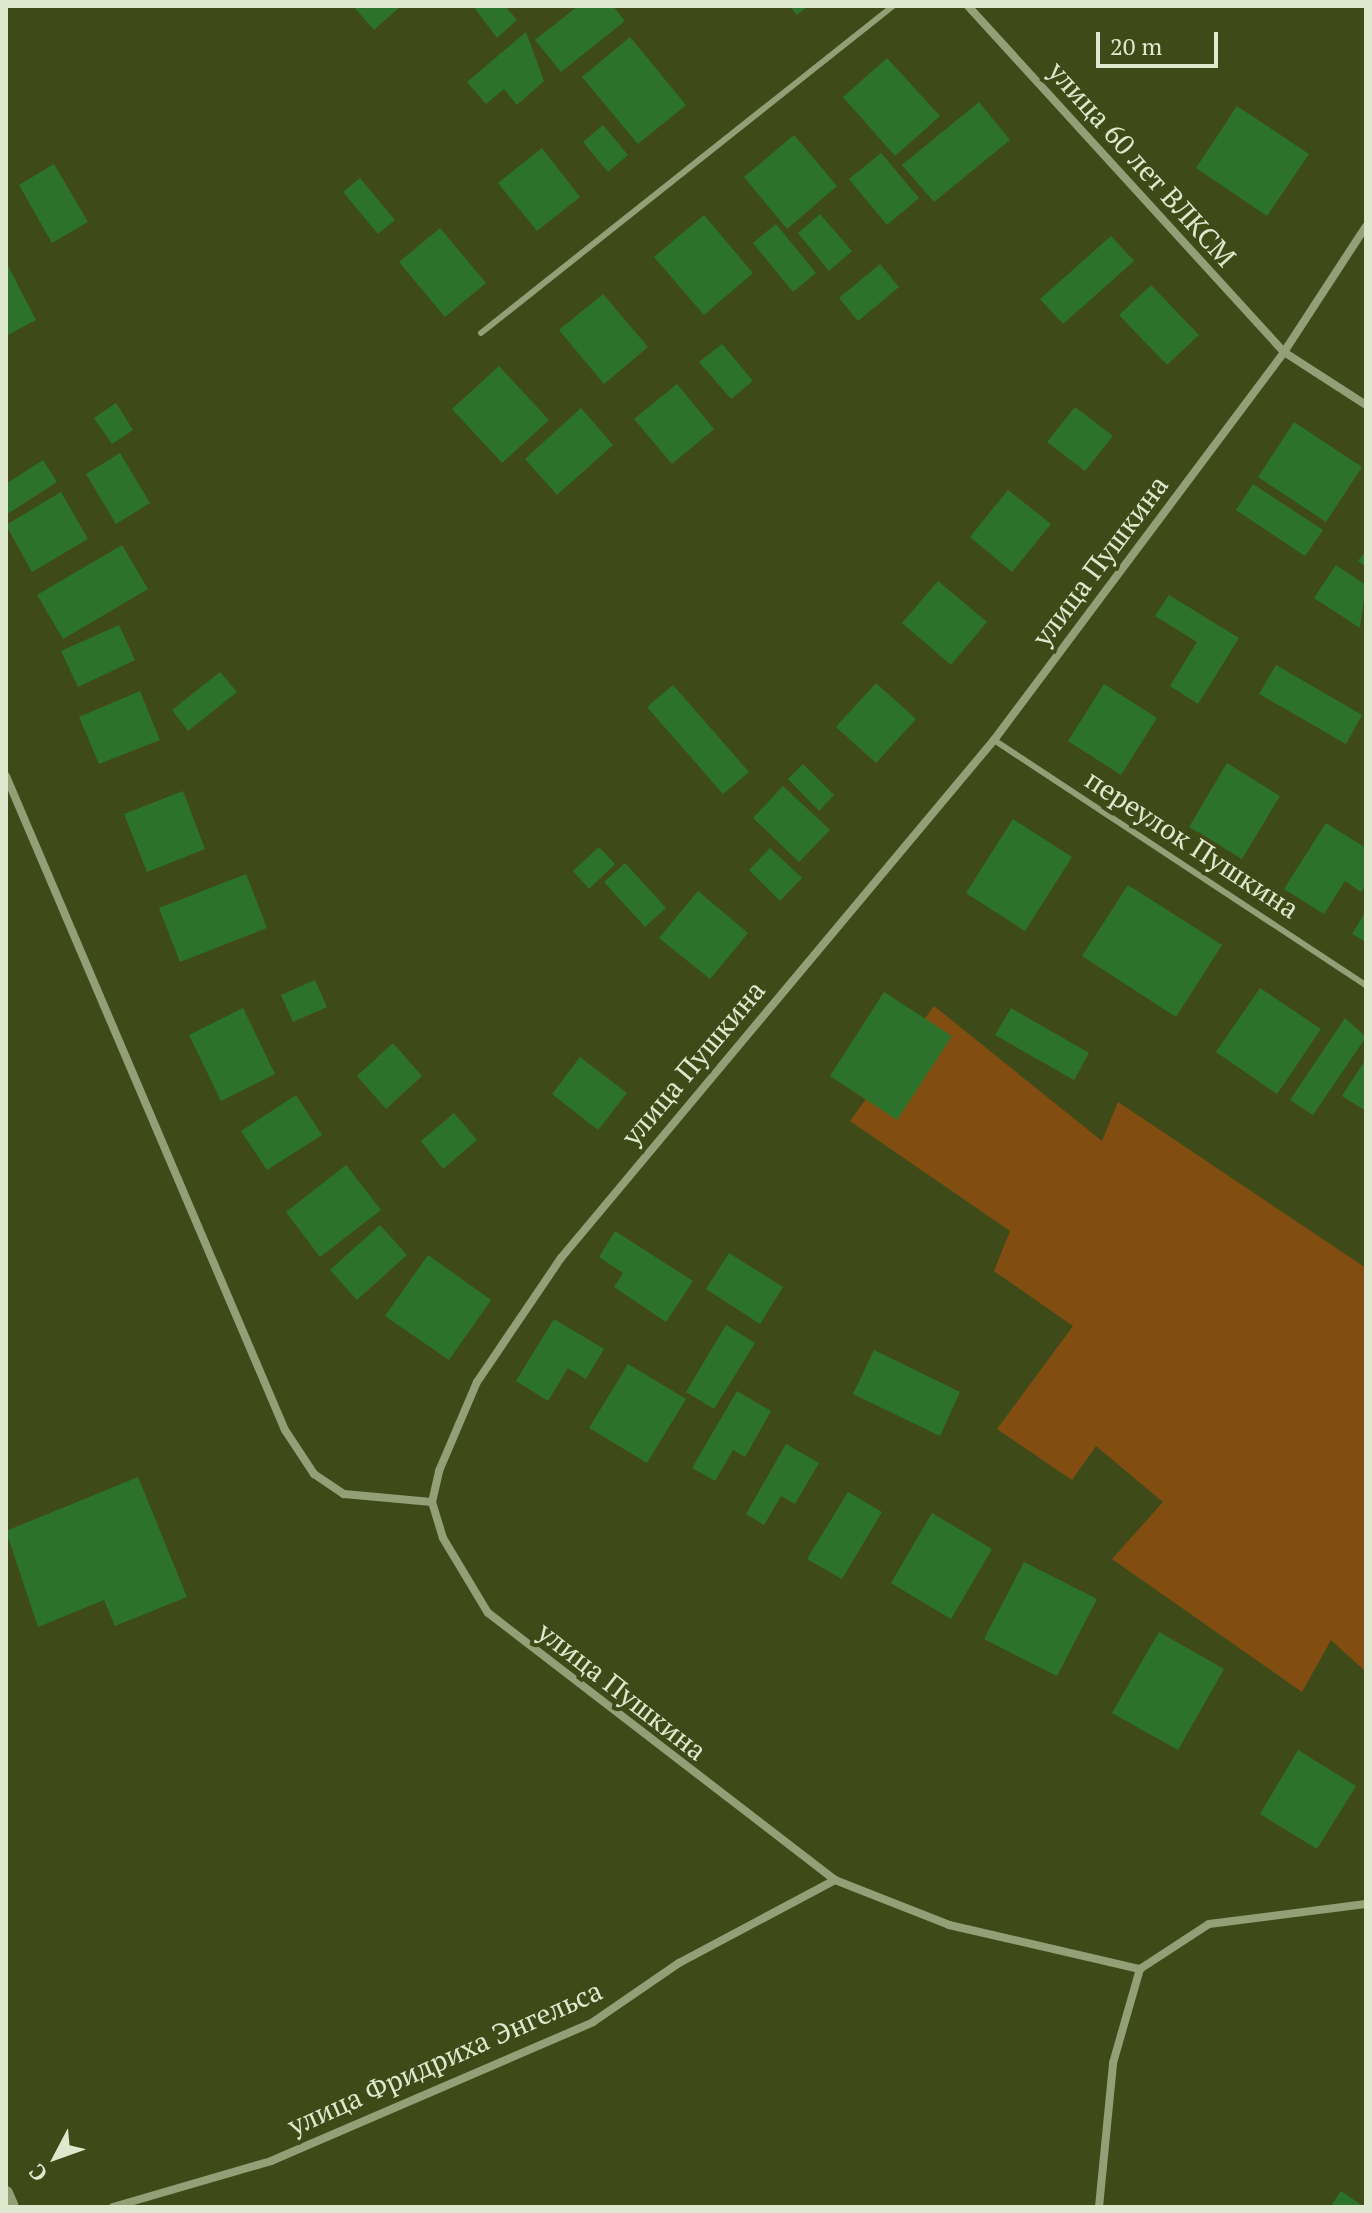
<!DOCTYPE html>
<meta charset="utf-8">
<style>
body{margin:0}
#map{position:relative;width:1372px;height:2213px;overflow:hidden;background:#3e4b19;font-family:"PT Serif",serif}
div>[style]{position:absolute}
.green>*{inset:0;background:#824d11}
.building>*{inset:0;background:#2d722a}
.service>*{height:6px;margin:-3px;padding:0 3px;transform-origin:3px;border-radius:3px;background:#929f77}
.minor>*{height:8px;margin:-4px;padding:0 4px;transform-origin:4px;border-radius:4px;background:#929f77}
.tertiary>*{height:14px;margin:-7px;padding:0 7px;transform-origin:7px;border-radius:7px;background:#929f77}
span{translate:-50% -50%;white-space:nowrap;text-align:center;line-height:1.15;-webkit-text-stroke:8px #3e4b19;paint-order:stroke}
.street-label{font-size:28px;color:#dee8cd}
.frame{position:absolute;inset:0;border:8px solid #dee8cd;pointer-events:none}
.north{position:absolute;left:16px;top:2117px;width:80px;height:80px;-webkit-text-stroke:6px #3e4b19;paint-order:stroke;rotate:229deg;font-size:22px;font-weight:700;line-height:32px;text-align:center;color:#dee8cd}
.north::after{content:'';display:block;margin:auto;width:28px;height:36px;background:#dee8cd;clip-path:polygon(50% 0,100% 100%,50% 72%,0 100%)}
.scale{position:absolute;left:1096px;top:32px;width:122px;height:36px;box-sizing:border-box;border:4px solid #dee8cd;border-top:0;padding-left:10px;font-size:24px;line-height:28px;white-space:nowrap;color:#dee8cd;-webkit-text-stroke:6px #3e4b19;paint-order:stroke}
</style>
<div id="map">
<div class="green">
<div style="clip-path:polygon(934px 1006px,1102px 1141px,1118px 1102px,1366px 1268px,1366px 1672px,1331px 1640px,1302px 1692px,1112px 1559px,1163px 1502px,1096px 1446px,1072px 1480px,997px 1429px,1073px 1326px,994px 1271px,1010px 1231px,850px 1121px)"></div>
</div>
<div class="building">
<div style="clip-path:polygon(353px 6px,401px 6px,374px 30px)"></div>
<div style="clip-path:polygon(473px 6px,505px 6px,517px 20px,497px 38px)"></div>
<div style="clip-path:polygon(578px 6px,613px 6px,625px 21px,561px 72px,535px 40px)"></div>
<div style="clip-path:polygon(789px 6px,808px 6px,797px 15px)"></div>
<div style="clip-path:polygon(526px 32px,544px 81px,517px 105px,504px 89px,486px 104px,467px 82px)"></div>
<div style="clip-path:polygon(630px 37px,686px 105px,638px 144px,582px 77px)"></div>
<div style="clip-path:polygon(887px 58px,940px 116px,895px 156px,843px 97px)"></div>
<div style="clip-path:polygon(979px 102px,1010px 140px,934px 202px,902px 165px)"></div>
<div style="clip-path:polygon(1237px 106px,1309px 154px,1267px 216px,1196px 168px)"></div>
<div style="clip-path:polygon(603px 125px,628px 155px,608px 172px,583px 142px)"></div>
<div style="clip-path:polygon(794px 135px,837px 186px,787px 229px,744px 177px)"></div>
<div style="clip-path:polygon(542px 148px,580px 197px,537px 231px,498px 183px)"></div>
<div style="clip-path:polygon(881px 153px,919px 198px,887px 225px,849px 179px)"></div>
<div style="clip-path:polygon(54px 164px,88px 222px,52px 243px,19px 185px)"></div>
<div style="clip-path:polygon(360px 178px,395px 220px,378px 234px,343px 192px)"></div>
<div style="clip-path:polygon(820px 214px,852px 251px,829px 271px,798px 233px)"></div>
<div style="clip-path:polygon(704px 215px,753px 273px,704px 315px,654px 257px)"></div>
<div style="clip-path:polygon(776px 224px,816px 273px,793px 292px,753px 243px)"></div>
<div style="clip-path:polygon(440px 228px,486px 283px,445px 317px,399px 262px)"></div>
<div style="clip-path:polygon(1111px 236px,1134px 261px,1063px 324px,1040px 299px)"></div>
<div style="clip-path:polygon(6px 262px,36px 320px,6px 336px)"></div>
<div style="clip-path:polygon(880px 264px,899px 287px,858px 321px,839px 298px)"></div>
<div style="clip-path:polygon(1151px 285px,1199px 335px,1167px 365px,1119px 315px)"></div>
<div style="clip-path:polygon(603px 294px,648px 347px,604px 384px,559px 330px)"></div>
<div style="clip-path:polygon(722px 344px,753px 381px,731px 399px,699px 362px)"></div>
<div style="clip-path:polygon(499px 366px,549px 420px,502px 463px,452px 409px)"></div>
<div style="clip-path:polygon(677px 384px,714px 429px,672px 464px,634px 419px)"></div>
<div style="clip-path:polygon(116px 403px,133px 430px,112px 444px,94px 418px)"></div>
<div style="clip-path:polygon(1075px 407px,1113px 436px,1085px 471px,1047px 442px)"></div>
<div style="clip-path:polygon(581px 408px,613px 445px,557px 495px,525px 459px)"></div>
<div style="clip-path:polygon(1294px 422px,1362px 467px,1326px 522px,1258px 477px)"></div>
<div style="clip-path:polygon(120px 453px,150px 503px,116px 524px,86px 474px)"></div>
<div style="clip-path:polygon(43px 460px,57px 482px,6px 515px,6px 484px)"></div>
<div style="clip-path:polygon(1253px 484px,1323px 530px,1305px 556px,1236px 510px)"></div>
<div style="clip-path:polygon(1008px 490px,1051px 524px,1012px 572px,970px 537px)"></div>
<div style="clip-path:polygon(61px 492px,88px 539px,32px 572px,6px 525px)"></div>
<div style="clip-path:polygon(122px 545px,148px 589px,63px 639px,37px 595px)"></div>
<div style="clip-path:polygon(1366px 550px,1366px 567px,1358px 561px)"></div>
<div style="clip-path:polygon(1336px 565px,1366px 585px,1360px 628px,1314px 598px)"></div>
<div style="clip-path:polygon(938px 581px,987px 622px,951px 665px,902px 623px)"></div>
<div style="clip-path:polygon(1169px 595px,1239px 638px,1198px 704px,1170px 686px,1197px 642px,1155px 616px)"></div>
<div style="clip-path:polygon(119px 625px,135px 660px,78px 687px,61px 651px)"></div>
<div style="clip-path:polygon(1276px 665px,1362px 715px,1346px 744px,1259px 694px)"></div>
<div style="clip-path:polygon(220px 672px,237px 692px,188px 731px,172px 710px)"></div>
<div style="clip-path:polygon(876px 683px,916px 719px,876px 763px,836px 727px)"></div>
<div style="clip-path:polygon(1104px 684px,1157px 718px,1121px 775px,1068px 741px)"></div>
<div style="clip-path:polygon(673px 685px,749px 772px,723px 794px,647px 707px)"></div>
<div style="clip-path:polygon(140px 691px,160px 740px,99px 764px,79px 717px)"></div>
<div style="clip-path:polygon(1227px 763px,1280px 796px,1242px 859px,1189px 827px)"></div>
<div style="clip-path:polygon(803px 764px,834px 795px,819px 811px,788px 779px)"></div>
<div style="clip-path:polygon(783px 786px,830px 830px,799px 862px,753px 818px)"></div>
<div style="clip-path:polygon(183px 791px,205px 849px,147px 872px,124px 814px)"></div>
<div style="clip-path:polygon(1013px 819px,1072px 857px,1025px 931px,966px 893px)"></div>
<div style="clip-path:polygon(1326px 823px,1366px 848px,1366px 885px,1361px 892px,1345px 881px,1324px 914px,1284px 889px)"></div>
<div style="clip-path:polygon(599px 847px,615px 864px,589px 889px,573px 871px)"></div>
<div style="clip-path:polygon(770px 848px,802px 878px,780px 901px,749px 870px)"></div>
<div style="clip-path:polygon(625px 863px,666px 908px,645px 927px,604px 882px)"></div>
<div style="clip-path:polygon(246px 874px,267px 928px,180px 962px,159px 908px)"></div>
<div style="clip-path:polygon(1128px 885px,1222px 945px,1176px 1017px,1082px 956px)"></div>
<div style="clip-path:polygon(698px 891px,748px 933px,710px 979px,659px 938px)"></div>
<div style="clip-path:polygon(1366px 911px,1366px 942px,1352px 934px)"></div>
<div style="clip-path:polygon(315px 980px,327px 1007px,293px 1022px,281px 995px)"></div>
<div style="clip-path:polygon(1260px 988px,1321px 1029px,1277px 1094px,1216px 1052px)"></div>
<div style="clip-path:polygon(884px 992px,952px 1036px,897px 1120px,830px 1076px)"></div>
<div style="clip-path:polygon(243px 1008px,275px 1074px,221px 1101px,189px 1035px)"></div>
<div style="clip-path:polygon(1011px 1008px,1089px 1053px,1074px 1080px,995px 1035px)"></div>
<div style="clip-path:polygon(1345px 1018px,1366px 1037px,1313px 1115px,1290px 1100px)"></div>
<div style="clip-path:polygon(393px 1043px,422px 1076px,386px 1109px,357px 1076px)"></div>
<div style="clip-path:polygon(580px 1057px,627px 1093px,598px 1130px,552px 1094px)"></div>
<div style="clip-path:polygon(1366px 1059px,1366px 1111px,1342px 1096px)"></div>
<div style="clip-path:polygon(296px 1095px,322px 1135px,267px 1170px,241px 1131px)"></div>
<div style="clip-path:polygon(454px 1113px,477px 1140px,443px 1169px,421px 1141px)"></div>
<div style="clip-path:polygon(346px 1165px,381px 1210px,320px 1257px,286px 1212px)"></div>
<div style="clip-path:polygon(380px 1225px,407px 1255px,357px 1300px,330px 1270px)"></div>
<div style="clip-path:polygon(615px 1231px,693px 1281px,666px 1322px,614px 1287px,623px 1273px,599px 1257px)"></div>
<div style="clip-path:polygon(729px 1253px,783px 1287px,760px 1324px,706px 1289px)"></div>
<div style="clip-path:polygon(428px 1255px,491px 1300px,449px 1360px,385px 1316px)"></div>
<div style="clip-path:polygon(554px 1319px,604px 1349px,586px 1379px,568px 1368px,548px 1401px,516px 1381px)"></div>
<div style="clip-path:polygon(726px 1325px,755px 1343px,714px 1409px,686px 1392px)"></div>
<div style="clip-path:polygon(874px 1350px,960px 1392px,940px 1436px,853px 1394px)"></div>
<div style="clip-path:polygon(628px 1364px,686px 1399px,647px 1463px,589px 1428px)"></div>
<div style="clip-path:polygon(737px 1391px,771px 1411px,745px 1457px,733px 1450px,715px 1481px,692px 1468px)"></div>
<div style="clip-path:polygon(786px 1444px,819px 1463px,795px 1504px,781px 1496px,764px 1525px,746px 1514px)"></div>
<div style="clip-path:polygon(138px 1477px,187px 1597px,115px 1626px,104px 1600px,38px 1627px,6px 1531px)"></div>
<div style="clip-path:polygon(848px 1492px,882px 1512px,842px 1579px,807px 1559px)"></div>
<div style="clip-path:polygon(932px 1513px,992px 1549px,951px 1619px,891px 1583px)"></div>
<div style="clip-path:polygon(1024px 1562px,1097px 1599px,1057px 1676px,984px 1639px)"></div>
<div style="clip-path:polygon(1159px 1632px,1224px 1669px,1178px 1750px,1112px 1713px)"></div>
<div style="clip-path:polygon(1298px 1750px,1356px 1786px,1317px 1849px,1260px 1814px)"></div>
<div style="clip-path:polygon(1341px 2191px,1364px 2207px,1330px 2207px)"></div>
</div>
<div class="service">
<div style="left:481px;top:333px;width:526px;rotate:-38.44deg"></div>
<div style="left:994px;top:740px;width:445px;rotate:33.4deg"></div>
</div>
<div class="minor">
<div style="left:968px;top:6px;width:469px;rotate:47.6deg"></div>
<div style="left:1284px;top:352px;width:98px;rotate:32.9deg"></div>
<div style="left:6px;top:776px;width:711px;rotate:66.9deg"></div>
<div style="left:285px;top:1430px;width:53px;rotate:56.6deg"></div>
<div style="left:314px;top:1474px;width:36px;rotate:34deg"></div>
<div style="left:344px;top:1494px;width:88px;rotate:5.2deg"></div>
<div style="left:835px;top:1880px;width:438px;rotate:-142.4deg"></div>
<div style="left:488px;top:1613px;width:87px;rotate:-121deg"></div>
<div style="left:443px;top:1538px;width:38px;rotate:-107deg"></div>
<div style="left:432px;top:1502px;width:32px;rotate:-77deg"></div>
<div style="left:439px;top:1471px;width:97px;rotate:-66.9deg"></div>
<div style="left:477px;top:1382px;width:150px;rotate:-55.9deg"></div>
<div style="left:561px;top:1258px;width:675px;rotate:-50.11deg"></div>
<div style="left:994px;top:740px;width:484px;rotate:-53.2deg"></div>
<div style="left:1284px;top:352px;width:150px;rotate:-56.9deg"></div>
<div style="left:113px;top:2207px;width:165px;rotate:-16.2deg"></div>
<div style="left:271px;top:2161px;width:351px;rotate:-23.3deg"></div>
<div style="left:593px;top:2022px;width:104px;rotate:-34.5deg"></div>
<div style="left:679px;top:1963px;width:177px;rotate:-28deg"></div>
<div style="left:835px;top:1880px;width:123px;rotate:21.5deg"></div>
<div style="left:949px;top:1925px;width:196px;rotate:13deg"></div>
<div style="left:1140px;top:1969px;width:82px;rotate:-33.1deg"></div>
<div style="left:1209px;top:1924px;width:158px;rotate:-7.3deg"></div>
<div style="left:1099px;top:2207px;width:145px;rotate:-84.4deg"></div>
<div style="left:1113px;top:2063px;width:98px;rotate:-74deg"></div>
</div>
<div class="tertiary">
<div style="left:6px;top:2193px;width:15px;rotate:67deg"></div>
</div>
<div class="street-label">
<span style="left:1142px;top:164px;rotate:48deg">улица 60 лет ВЛКСМ</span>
<span style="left:1100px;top:561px;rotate:-53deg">улица Пушкина</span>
<span style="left:1192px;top:844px;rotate:33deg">переулок Пушкина</span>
<span style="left:693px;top:1063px;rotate:-50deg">улица Пушкина</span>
<span style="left:622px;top:1691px;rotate:38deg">улица Пушкина</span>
<span style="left:445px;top:2058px;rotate:-24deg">улица Фридриха Энгельса</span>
</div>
<div class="frame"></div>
<div class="north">С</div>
<div class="scale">20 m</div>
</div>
